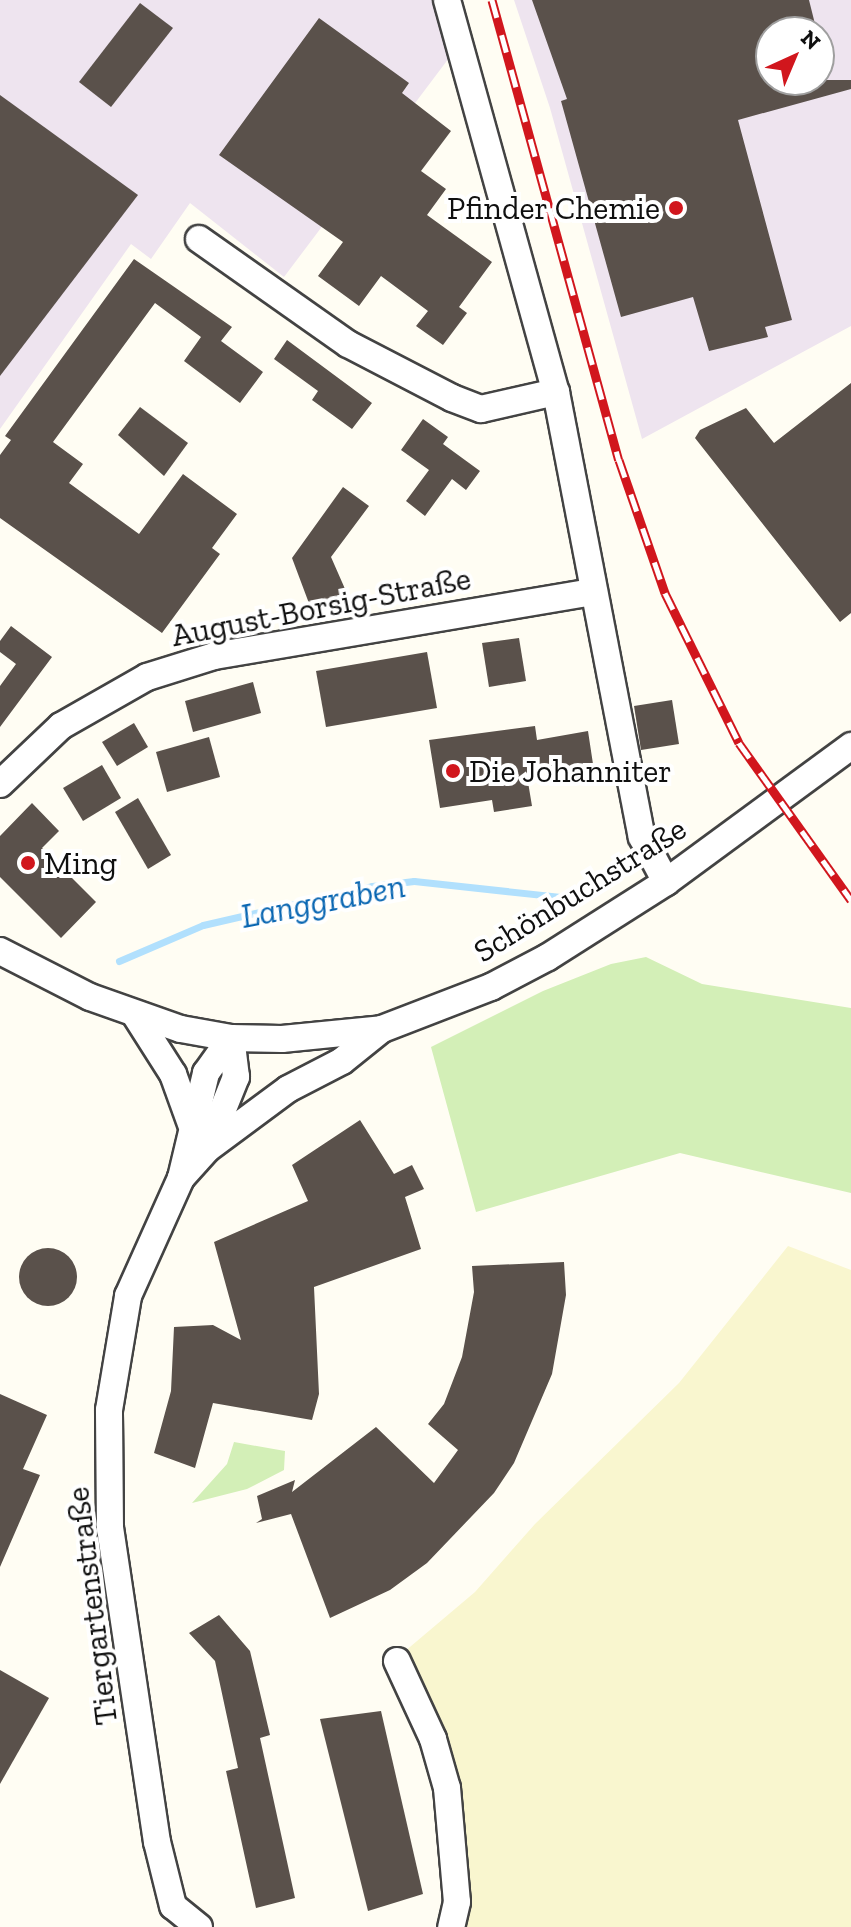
<!DOCTYPE html>
<meta charset="utf-8">
<style>
body{margin:0}
#map{position:relative;width:851px;height:1927px;overflow:hidden;background:#fffdf3;font-family:"Zilla Slab",serif}
div>[style]{position:absolute}
.industrial>*{inset:0;background:#eee4ef}
.farmland>*{inset:0;background:#f9f6cf}
.green>*{inset:0;background:#d3efb7}
.stream>*{height:7px;margin:-3.5px;padding:0 3.5px;transform-origin:3.5px;border-radius:3.5px;background:#b1e0fd}
.building>*{inset:0;background:#5a514b}
.round{border-radius:50%}
.roads{filter:drop-shadow(2px 0 #434343) drop-shadow(-2px 0 #434343) drop-shadow(0 2px #434343) drop-shadow(0 -2px #434343)}
.minor>*{height:26px;margin:-13px;padding:0 13px;transform-origin:13px;border-radius:13px;background:#fff}
.rail>*{height:9px;margin-top:-4.5px;transform-origin:0;background:repeating-linear-gradient(90deg,#fff 0 18px,#d1161d 0 36px);box-sizing:border-box;border-block:2px solid #d1161d}
.dots>*{width:22px;height:22px;translate:-50% -50%;box-sizing:border-box;border:4px solid #fff;border-radius:50%}
span{translate:-50% -50%;white-space:nowrap;text-align:center;line-height:1.15;-webkit-text-stroke:8px #fff;paint-order:stroke}
.poi-label{font-size:32px;color:#101010}
.right{translate:-100% -50%;text-align:right}
.left{translate:0 -50%;text-align:left}
.street-label{font-size:32px;color:#101010}
.water-label{font-size:34px;color:#0966b2;font-style:italic}
.north{position:absolute;left:755px;top:16px;width:80px;height:80px;box-sizing:border-box;background:#fff;border:2px solid #9f9f9f;border-radius:50%;rotate:44deg;font-size:22px;font-weight:700;line-height:32px;text-align:center;color:#101010}
.north::after{content:'';display:block;margin:auto;width:28px;height:36px;background:#d1161d;clip-path:polygon(50% 0,100% 100%,50% 72%,0 100%)}
</style>
<div id="map">
<div class="industrial">
<div style="clip-path:polygon(0 0,433px 0,449px 58px,284px 277px,190px 203px,151px 259px,131px 244px,0 429px)"></div>
<div style="clip-path:polygon(evenodd,514px 0,851px 0,851px 326px,642px 439px,550px 108px,514px 0,771px 32px,819px 32px,819px 80px,771px 80px,771px 32px)"></div>
</div>
<div class="farmland">
<div style="clip-path:polygon(788px 1246px,851px 1270px,851px 1927px,451px 1927px,447px 1788px,404px 1652px,475px 1592px,535px 1524px,679px 1383px)"></div>
</div>
<div class="green">
<div style="clip-path:polygon(646px 957px,702px 984px,851px 1008px,851px 1193px,680px 1153px,476px 1212px,431px 1047px,543px 991px,611px 964px)"></div>
<div style="clip-path:polygon(234px 1442px,285px 1451px,284px 1470px,247px 1489px,192px 1503px,227px 1464px)"></div>
</div>
<div class="stream">
<div style="left:119px;top:961px;width:91px;rotate:-23.2deg"></div>
<div style="left:203px;top:925px;width:173px;rotate:-13deg"></div>
<div style="left:372px;top:886px;width:42px;rotate:-6.8deg"></div>
<div style="left:414px;top:881px;width:168px;rotate:6.2deg"></div>
</div>
<div class="building">
<div style="clip-path:polygon(532px 0,809px 0,817px 32px,771px 32px,771px 80px,851px 80px,851px 89px,738px 120px,792px 320px,765px 327px,768px 337px,709px 351px,693px 297px,621px 317px,561px 101px,567px 99px)"></div>
<div style="clip-path:polygon(140px 3px,173px 28px,111px 107px,79px 82px)"></div>
<div style="clip-path:polygon(319px 18px,409px 83px,402px 93px,451px 131px,421px 171px,446px 189px,427px 215px,492px 262px,459px 307px,467px 313px,443px 345px,416px 326px,428px 311px,381px 276px,359px 306px,318px 276px,343px 242px,219px 155px)"></div>
<div style="clip-path:polygon(0 95px,138px 195px,0 376px)"></div>
<div style="clip-path:polygon(134px 259px,232px 327px,221px 341px,263px 372px,240px 403px,184px 361px,201px 337px,155px 303px,53px 442px,83px 464px,69px 483px,139px 534px,183px 474px,237px 514px,212px 548px,220px 554px,162px 633px,0 518px,0 455px,11px 440px,5px 436px)"></div>
<div style="clip-path:polygon(287px 340px,372px 403px,352px 429px,312px 400px,318px 391px,274px 359px)"></div>
<div style="clip-path:polygon(851px 383px,851px 613px,840px 622px,695px 438px,700px 430px,746px 408px,774px 443px)"></div>
<div style="clip-path:polygon(140px 407px,188px 443px,164px 476px,118px 435px)"></div>
<div style="clip-path:polygon(423px 419px,448px 437px,443px 444px,480px 471px,466px 490px,452px 479px,425px 516px,406px 501px,429px 470px,401px 450px)"></div>
<div style="clip-path:polygon(343px 487px,369px 506px,331px 557px,349px 598px,310px 606px,292px 558px)"></div>
<div style="clip-path:polygon(11px 626px,52px 657px,0 727px,0 686px,16px 664px,0 652px,0 641px)"></div>
<div style="clip-path:polygon(519px 638px,526px 681px,489px 687px,482px 643px)"></div>
<div style="clip-path:polygon(427px 652px,437px 708px,326px 727px,316px 671px)"></div>
<div style="clip-path:polygon(253px 682px,261px 713px,193px 732px,185px 701px)"></div>
<div style="clip-path:polygon(672px 700px,679px 744px,641px 750px,634px 706px)"></div>
<div style="clip-path:polygon(134px 723px,148px 747px,117px 766px,102px 742px)"></div>
<div style="clip-path:polygon(535px 726px,537px 740px,588px 731px,593px 764px,542px 773px,543px 780px,528px 782px,532px 806px,494px 812px,492px 800px,440px 808px,429px 740px)"></div>
<div style="clip-path:polygon(209px 737px,220px 777px,167px 792px,156px 752px)"></div>
<div style="clip-path:polygon(102px 765px,121px 798px,83px 821px,63px 788px)"></div>
<div style="clip-path:polygon(138px 798px,171px 855px,148px 869px,115px 812px)"></div>
<div style="clip-path:polygon(32px 803px,59px 831px,42px 848px,96px 902px,61px 938px,0 877px,0 836px)"></div>
<div style="clip-path:polygon(360px 1120px,394px 1174px,412px 1165px,424px 1189px,405px 1197px,421px 1249px,314px 1287px,319px 1394px,312px 1420px,213px 1403px,195px 1468px,154px 1453px,171px 1391px,174px 1327px,213px 1325px,241px 1340px,214px 1242px,308px 1201px,292px 1165px)"></div>
<div class="round" style="left:19px;top:1248px;width:58px;height:58px"></div>
<div style="clip-path:polygon(564px 1262px,566px 1295px,552px 1374px,514px 1463px,494px 1493px,427px 1563px,390px 1590px,330px 1618px,291px 1514px,256px 1523px,262px 1519px,257px 1496px,295px 1480px,292px 1492px,376px 1427px,434px 1483px,458px 1450px,428px 1424px,444px 1404px,462px 1357px,474px 1292px,472px 1266px)"></div>
<div style="clip-path:polygon(0 1394px,47px 1415px,23px 1469px,40px 1475px,0 1567px)"></div>
<div style="clip-path:polygon(219px 1615px,250px 1651px,270px 1735px,260px 1738px,295px 1898px,256px 1908px,226px 1771px,238px 1768px,215px 1661px,189px 1633px)"></div>
<div style="clip-path:polygon(0 1670px,49px 1698px,0 1784px)"></div>
<div style="clip-path:polygon(381px 1711px,423px 1894px,368px 1911px,320px 1719px)"></div>
</div>
<div class="roads">
<div class="minor">
<div style="left:447px;top:0;width:407px;rotate:74.5deg"></div>
<div style="left:556px;top:392px;width:453px;rotate:79.1deg"></div>
<div style="left:642px;top:837px;width:51px;rotate:61.9deg"></div>
<div style="left:199px;top:239px;width:182px;rotate:35.2deg"></div>
<div style="left:348px;top:344px;width:117px;rotate:27.4deg"></div>
<div style="left:452px;top:398px;width:31px;rotate:21deg"></div>
<div style="left:481px;top:409px;width:77px;rotate:-12.8deg"></div>
<div style="left:0;top:784px;width:84px;rotate:-43.6deg"></div>
<div style="left:61px;top:726px;width:99px;rotate:-29.7deg"></div>
<div style="left:147px;top:677px;width:70px;rotate:-17.4deg"></div>
<div style="left:214px;top:656px;width:385px;rotate:-9.6deg"></div>
<div style="left:0;top:951px;width:101px;rotate:27.1deg"></div>
<div style="left:90px;top:997px;width:96px;rotate:19.4deg"></div>
<div style="left:181px;top:1029px;width:51px;rotate:10.2deg"></div>
<div style="left:231px;top:1038px;width:51px;rotate:1.1deg"></div>
<div style="left:282px;top:1039px;width:100px;rotate:-5.7deg"></div>
<div style="left:382px;top:1029px;width:117px;rotate:-21.1deg"></div>
<div style="left:491px;top:987px;width:64px;rotate:-27.8deg"></div>
<div style="left:548px;top:957px;width:140px;rotate:-32.4deg"></div>
<div style="left:666px;top:882px;width:230px;rotate:-36.3deg"></div>
<div style="left:136px;top:1016px;width:69px;rotate:57.5deg"></div>
<div style="left:173px;top:1074px;width:53px;rotate:70.2deg"></div>
<div style="left:207px;top:1149px;width:78px;rotate:-68.1deg"></div>
<div style="left:236px;top:1077px;width:39px;rotate:-97deg"></div>
<div style="left:181px;top:1178px;width:39px;rotate:-48deg"></div>
<div style="left:207px;top:1149px;width:101px;rotate:-36.5deg"></div>
<div style="left:288px;top:1089px;width:61px;rotate:-27.4deg"></div>
<div style="left:342px;top:1061px;width:51px;rotate:-38.7deg"></div>
<div style="left:397px;top:1661px;width:86px;rotate:65.2deg"></div>
<div style="left:433px;top:1739px;width:51px;rotate:74.1deg"></div>
<div style="left:447px;top:1788px;width:114px;rotate:85deg"></div>
<div style="left:457px;top:1902px;width:26px;rotate:103deg"></div>
<div style="left:199px;top:1927px;width:33px;rotate:-141deg"></div>
<div style="left:173px;top:1906px;width:66px;rotate:-104deg"></div>
<div style="left:157px;top:1842px;width:317px;rotate:-98.5deg"></div>
<div style="left:110px;top:1528px;width:118px;rotate:-90.5deg"></div>
<div style="left:109px;top:1410px;width:116px;rotate:-80.5deg"></div>
<div style="left:128px;top:1296px;width:129px;rotate:-65.8deg"></div>
<div style="left:181px;top:1178px;width:108px;rotate:-76.6deg"></div>
<div style="left:206px;top:1073px;width:43px;rotate:-54.5deg"></div>
</div>
</div>
<div class="rail">
<div style="left:492px;top:0;width:477px;rotate:74.6deg"></div>
<div style="left:619px;top:460px;width:141px;rotate:70.9deg"></div>
<div style="left:665px;top:593px;width:167px;rotate:63.7deg"></div>
<div style="left:739px;top:743px;width:193px;rotate:54.5deg"></div>
</div>
<div class="dots">
<div style="left:676px;top:208px;background:#d1161d"></div>
<div style="left:453px;top:771px;background:#d1161d"></div>
<div style="left:28px;top:863px;background:#d1161d"></div>
</div>
<div class="poi-label">
<span class="right" style="left:660px;top:208px">Pfinder Chemie</span>
<span class="left" style="left:469px;top:771px">Die Johanniter</span>
<span class="left" style="left:44px;top:863px">Ming</span>
</div>
<div class="street-label">
<span style="left:321px;top:607px;rotate:-11deg">August-Borsig-Straße</span>
<span style="left:580px;top:890px;rotate:-32deg">Schönbuchstraße</span>
<span style="left:92px;top:1606px;rotate:-97deg">Tiergartenstraße</span>
</div>
<div class="water-label">
<span style="left:323px;top:901px;rotate:-11deg">Langgraben</span>
</div>
<div class="north">N</div>
</div>
